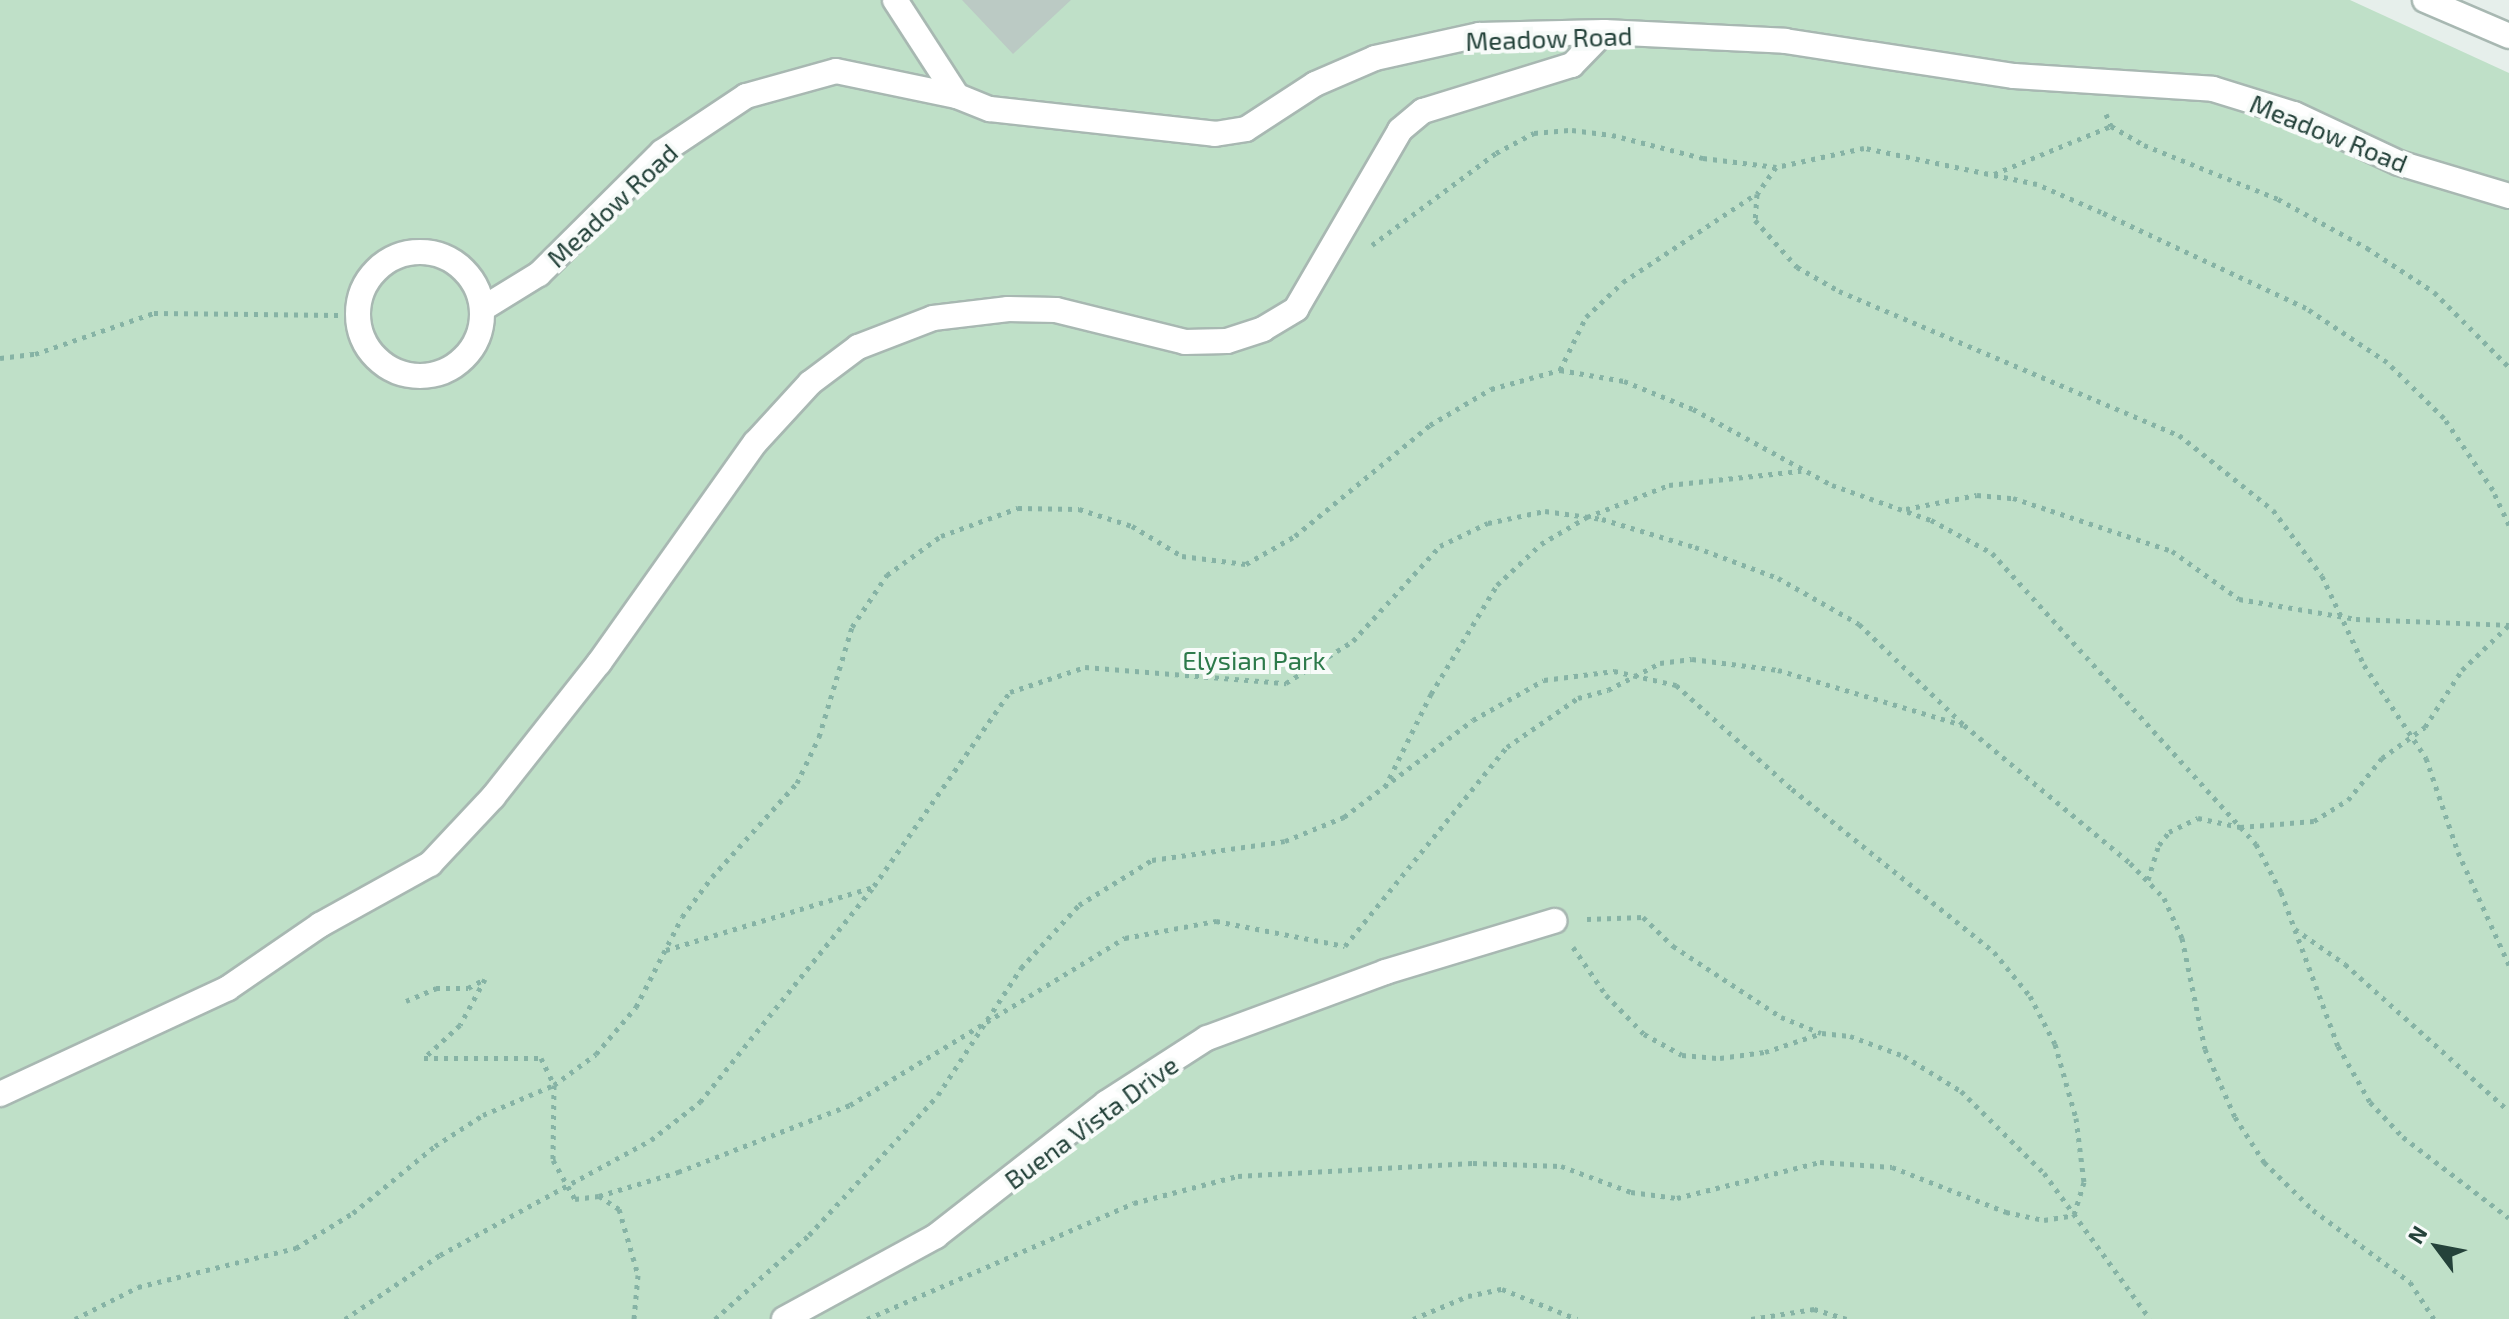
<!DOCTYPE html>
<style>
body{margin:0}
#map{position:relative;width:2509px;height:1319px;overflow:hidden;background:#e6efeb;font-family:"Exo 2",sans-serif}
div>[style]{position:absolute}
.green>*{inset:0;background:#bfe0c8}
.building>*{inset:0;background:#bbcac4}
.path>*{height:5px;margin-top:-2.5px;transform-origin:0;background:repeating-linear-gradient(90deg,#86b3a5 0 4px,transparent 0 10px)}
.roads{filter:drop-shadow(2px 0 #a8b8b2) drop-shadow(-2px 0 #a8b8b2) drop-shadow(0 2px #a8b8b2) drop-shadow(0 -2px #a8b8b2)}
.minor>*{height:24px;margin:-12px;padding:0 12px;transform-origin:12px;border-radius:12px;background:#fff}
.minor>.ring{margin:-12px;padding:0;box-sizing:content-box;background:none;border:24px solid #fff;border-radius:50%}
span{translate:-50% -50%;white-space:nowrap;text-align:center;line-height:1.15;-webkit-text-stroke:8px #f7fbf9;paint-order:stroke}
.street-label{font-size:26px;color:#24423a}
.park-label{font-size:26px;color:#2d7a4b}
.north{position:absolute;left:2397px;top:1207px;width:80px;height:80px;-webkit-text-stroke:6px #f7fbf9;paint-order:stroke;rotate:302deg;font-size:22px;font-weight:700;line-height:32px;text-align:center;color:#24423a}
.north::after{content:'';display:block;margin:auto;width:28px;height:36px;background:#24423a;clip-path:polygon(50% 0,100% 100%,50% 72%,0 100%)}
</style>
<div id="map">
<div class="green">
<div style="clip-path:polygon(0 0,2350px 0,2509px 73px,2509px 1319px,0 1319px)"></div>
</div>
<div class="building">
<div style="clip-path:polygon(962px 0,1071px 0,1013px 54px)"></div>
</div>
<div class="path">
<div style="left:2106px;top:114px;width:13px;rotate:67deg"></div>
<div style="left:2111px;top:126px;width:38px;rotate:30deg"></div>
<div style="left:2144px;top:145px;width:144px;rotate:21.9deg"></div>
<div style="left:2278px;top:199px;width:102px;rotate:28.8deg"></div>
<div style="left:2367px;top:248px;width:80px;rotate:33.3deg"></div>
<div style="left:2434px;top:292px;width:106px;rotate:45deg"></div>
<div style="left:1994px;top:174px;width:126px;rotate:-22.3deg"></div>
<div style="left:1372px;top:245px;width:154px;rotate:-36.6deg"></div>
<div style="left:1496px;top:153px;width:43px;rotate:-27.8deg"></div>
<div style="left:1534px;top:133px;width:38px;rotate:-5deg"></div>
<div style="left:1572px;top:130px;width:40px;rotate:7.1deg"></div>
<div style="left:1612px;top:135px;width:94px;rotate:14.2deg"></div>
<div style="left:1703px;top:158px;width:74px;rotate:7deg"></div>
<div style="left:0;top:358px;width:35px;rotate:-7deg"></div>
<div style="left:35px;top:354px;width:126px;rotate:-19deg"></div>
<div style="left:154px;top:313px;width:204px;rotate:0.6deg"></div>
<div style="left:1560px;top:370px;width:59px;rotate:-63.9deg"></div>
<div style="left:1586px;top:317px;width:51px;rotate:-43.4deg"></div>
<div style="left:1623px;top:282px;width:159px;rotate:-33.5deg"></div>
<div style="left:1906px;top:509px;width:72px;rotate:-11.2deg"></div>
<div style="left:1977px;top:495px;width:36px;rotate:5deg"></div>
<div style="left:2013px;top:498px;width:168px;rotate:18.4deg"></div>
<div style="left:2172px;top:551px;width:82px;rotate:35.6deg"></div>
<div style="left:2239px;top:599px;width:119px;rotate:9.7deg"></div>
<div style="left:2356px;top:619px;width:153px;rotate:2.2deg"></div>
<div style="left:2509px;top:525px;width:38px;rotate:-115deg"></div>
<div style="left:2493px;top:490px;width:87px;rotate:-124.2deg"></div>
<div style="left:2444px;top:418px;width:80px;rotate:-135.5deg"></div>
<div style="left:2387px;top:362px;width:97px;rotate:-146.3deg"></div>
<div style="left:2306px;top:308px;width:226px;rotate:-154.9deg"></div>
<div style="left:2101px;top:212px;width:70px;rotate:-156.4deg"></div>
<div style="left:2037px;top:184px;width:177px;rotate:-168.2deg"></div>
<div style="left:1864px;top:148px;width:90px;rotate:167.8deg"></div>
<div style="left:1776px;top:167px;width:33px;rotate:125deg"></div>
<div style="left:1757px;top:194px;width:26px;rotate:94deg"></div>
<div style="left:1755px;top:220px;width:63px;rotate:48.2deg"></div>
<div style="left:1797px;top:267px;width:48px;rotate:29.7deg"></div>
<div style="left:1839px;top:291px;width:369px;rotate:23deg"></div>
<div style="left:2179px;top:435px;width:120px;rotate:38.6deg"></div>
<div style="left:2273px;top:510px;width:82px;rotate:53.4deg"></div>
<div style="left:2322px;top:576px;width:98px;rotate:64.7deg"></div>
<div style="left:2364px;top:665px;width:112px;rotate:56.3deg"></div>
<div style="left:2426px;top:758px;width:99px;rotate:71.2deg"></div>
<div style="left:2458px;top:852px;width:124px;rotate:65.7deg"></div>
<div style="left:1385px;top:787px;width:104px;rotate:-63.7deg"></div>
<div style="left:1431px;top:694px;width:127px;rotate:-58.8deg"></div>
<div style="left:1497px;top:585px;width:60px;rotate:-43deg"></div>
<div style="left:1541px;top:544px;width:53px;rotate:-30.4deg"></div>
<div style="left:1587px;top:517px;width:88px;rotate:-21.3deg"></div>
<div style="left:1669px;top:485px;width:133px;rotate:-6.1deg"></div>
<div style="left:2148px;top:880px;width:37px;rotate:-73deg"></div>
<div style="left:2159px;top:845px;width:16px;rotate:-52deg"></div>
<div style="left:2169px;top:832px;width:32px;rotate:-26deg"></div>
<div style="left:2198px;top:818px;width:43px;rotate:12.1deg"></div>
<div style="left:2240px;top:827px;width:74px;rotate:-4.6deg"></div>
<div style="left:2314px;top:821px;width:40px;rotate:-32deg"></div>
<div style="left:2348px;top:800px;width:54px;rotate:-51deg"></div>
<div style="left:2382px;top:758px;width:53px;rotate:-35.8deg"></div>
<div style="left:2425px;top:727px;width:68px;rotate:-57deg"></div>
<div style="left:2462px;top:670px;width:64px;rotate:-43.7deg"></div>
<div style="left:1587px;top:919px;width:56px;rotate:-2deg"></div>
<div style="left:1643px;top:917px;width:42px;rotate:44deg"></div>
<div style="left:1673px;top:946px;width:129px;rotate:33.3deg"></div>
<div style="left:1781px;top:1017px;width:43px;rotate:21.8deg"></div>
<div style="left:2295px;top:929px;width:61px;rotate:35deg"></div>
<div style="left:2345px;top:964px;width:220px;rotate:41.9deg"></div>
<div style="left:1345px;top:946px;width:257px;rotate:-50.9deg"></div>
<div style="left:1507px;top:747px;width:86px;rotate:-34.6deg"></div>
<div style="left:1578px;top:698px;width:31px;rotate:-15deg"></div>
<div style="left:1608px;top:690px;width:59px;rotate:-27.4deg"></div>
<div style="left:1660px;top:663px;width:32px;rotate:-7deg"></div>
<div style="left:1692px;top:659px;width:87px;rotate:7.3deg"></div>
<div style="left:1778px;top:670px;width:193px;rotate:16.6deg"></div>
<div style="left:1573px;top:947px;width:58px;rotate:55.5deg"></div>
<div style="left:1606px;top:995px;width:54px;rotate:45.7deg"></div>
<div style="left:1644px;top:1034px;width:43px;rotate:28.9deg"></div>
<div style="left:1682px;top:1055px;width:38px;rotate:5deg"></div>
<div style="left:1720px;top:1058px;width:45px;rotate:-7.6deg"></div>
<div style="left:1765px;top:1052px;width:60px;rotate:-18.4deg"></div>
<div style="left:1822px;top:1033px;width:28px;rotate:6deg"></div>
<div style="left:1850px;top:1036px;width:58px;rotate:20.3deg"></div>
<div style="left:1904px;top:1056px;width:67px;rotate:31.6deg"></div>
<div style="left:1961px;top:1091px;width:117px;rotate:44.7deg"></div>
<div style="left:2044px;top:1173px;width:180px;rotate:54deg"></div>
<div style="left:666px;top:950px;width:216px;rotate:-16.9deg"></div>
<div style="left:406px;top:1001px;width:33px;rotate:-23deg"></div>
<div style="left:436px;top:988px;width:32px"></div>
<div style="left:468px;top:988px;width:19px;rotate:-28deg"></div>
<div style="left:485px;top:979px;width:52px;rotate:118.5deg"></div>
<div style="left:460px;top:1025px;width:49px;rotate:137.5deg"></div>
<div style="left:424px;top:1058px;width:117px"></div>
<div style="left:541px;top:1058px;width:30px;rotate:64deg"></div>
<div style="left:554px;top:1085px;width:75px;rotate:90.8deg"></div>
<div style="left:553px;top:1160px;width:45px;rotate:60.6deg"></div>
<div style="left:575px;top:1199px;width:24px;rotate:-7deg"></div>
<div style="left:599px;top:1196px;width:24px;rotate:33deg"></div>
<div style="left:619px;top:1209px;width:69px;rotate:73.9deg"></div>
<div style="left:638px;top:1275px;width:44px;rotate:95.2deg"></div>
<div style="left:599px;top:1196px;width:83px;rotate:-16.9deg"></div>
<div style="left:678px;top:1172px;width:185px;rotate:-21.3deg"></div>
<div style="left:850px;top:1105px;width:322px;rotate:-31.3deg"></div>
<div style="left:1125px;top:938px;width:93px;rotate:-10.6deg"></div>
<div style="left:1216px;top:921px;width:131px;rotate:11deg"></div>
<div style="left:75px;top:1319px;width:71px;rotate:-26.9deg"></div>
<div style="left:138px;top:1287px;width:163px;rotate:-13.9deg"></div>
<div style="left:296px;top:1248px;width:67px;rotate:-31.6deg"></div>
<div style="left:353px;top:1213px;width:106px;rotate:-39.3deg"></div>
<div style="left:435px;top:1146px;width:57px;rotate:-32.9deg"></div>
<div style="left:483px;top:1115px;width:77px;rotate:-22.9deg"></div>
<div style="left:554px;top:1085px;width:52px;rotate:-36.4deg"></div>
<div style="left:596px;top:1054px;width:62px;rotate:-49.6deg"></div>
<div style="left:636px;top:1007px;width:101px;rotate:-62.9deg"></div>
<div style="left:682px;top:917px;width:50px;rotate:-53.1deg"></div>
<div style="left:712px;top:877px;width:127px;rotate:-47.9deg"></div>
<div style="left:797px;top:783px;width:51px;rotate:-64.4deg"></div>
<div style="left:819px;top:737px;width:115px;rotate:-73.3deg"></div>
<div style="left:852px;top:627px;width:63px;rotate:-56.1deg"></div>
<div style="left:887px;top:575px;width:67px;rotate:-35.8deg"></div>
<div style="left:941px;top:536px;width:82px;rotate:-20deg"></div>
<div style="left:1018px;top:508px;width:61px;rotate:0.9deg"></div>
<div style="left:1079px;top:509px;width:56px;rotate:17.8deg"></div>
<div style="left:1132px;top:526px;width:58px;rotate:31deg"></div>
<div style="left:1182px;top:556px;width:64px;rotate:7.1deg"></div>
<div style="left:1246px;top:564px;width:56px;rotate:-29.7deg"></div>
<div style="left:1295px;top:536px;width:175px;rotate:-39.4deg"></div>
<div style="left:1430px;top:425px;width:71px;rotate:-30.5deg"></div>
<div style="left:1491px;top:389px;width:72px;rotate:-15.4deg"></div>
<div style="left:1560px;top:370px;width:65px;rotate:9.8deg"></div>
<div style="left:1624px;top:381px;width:74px;rotate:22.1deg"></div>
<div style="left:1693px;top:409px;width:158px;rotate:28.7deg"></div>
<div style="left:1832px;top:485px;width:105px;rotate:19.5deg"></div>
<div style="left:1931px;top:520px;width:69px;rotate:28.4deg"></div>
<div style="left:1992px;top:553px;width:393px;rotate:47.8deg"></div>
<div style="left:2256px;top:844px;width:54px;rotate:62.5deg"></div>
<div style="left:2281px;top:892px;width:164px;rotate:69.7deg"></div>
<div style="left:2338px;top:1046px;width:64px;rotate:60.3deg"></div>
<div style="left:2370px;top:1102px;width:48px;rotate:46.7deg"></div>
<div style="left:2403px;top:1137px;width:133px;rotate:37.4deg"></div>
<div style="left:345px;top:1319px;width:115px;rotate:-34deg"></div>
<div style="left:440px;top:1255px;width:240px;rotate:-28.6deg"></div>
<div style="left:651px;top:1140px;width:62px;rotate:-37.8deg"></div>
<div style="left:700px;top:1102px;width:277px;rotate:-51.1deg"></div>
<div style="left:874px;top:886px;width:237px;rotate:-55deg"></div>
<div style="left:1010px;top:692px;width:79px;rotate:-18.4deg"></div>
<div style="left:1085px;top:667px;width:202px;rotate:4.6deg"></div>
<div style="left:1286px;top:683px;width:79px;rotate:-32.1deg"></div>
<div style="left:1353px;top:641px;width:129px;rotate:-47.5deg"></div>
<div style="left:1440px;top:546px;width:53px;rotate:-25.6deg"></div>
<div style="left:1488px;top:523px;width:58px;rotate:-11.9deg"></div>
<div style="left:1545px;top:511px;width:58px;rotate:8deg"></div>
<div style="left:1602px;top:519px;width:97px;rotate:16.8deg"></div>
<div style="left:1695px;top:547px;width:89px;rotate:20.5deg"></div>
<div style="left:1778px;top:578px;width:93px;rotate:29.6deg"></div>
<div style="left:1859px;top:624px;width:146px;rotate:43.9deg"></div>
<div style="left:1964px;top:725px;width:216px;rotate:39.7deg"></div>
<div style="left:2130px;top:863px;width:49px;rotate:45.8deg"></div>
<div style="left:2164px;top:898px;width:44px;rotate:65.8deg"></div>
<div style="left:2182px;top:938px;width:113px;rotate:78.3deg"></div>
<div style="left:2205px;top:1049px;width:74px;rotate:66.2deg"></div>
<div style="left:2235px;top:1117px;width:54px;rotate:57.2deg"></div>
<div style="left:2264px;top:1162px;width:69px;rotate:44.4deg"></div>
<div style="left:2313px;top:1210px;width:121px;rotate:36.6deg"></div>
<div style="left:2410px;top:1282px;width:44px;rotate:57deg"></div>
<div style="left:715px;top:1319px;width:126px;rotate:-41.8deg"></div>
<div style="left:809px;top:1235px;width:190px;rotate:-47.3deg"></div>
<div style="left:938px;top:1095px;width:152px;rotate:-56.8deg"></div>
<div style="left:1021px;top:968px;width:86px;rotate:-47.4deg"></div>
<div style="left:1079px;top:905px;width:86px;rotate:-31.7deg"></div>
<div style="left:1152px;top:860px;width:134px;rotate:-8.1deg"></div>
<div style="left:1285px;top:841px;width:64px;rotate:-22.1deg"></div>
<div style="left:1344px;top:817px;width:161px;rotate:-36.9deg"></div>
<div style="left:1473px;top:720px;width:81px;rotate:-29.4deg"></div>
<div style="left:1544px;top:680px;width:71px;rotate:-7.3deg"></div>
<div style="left:1614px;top:671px;width:64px;rotate:12.7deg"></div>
<div style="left:1676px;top:685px;width:156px;rotate:41.9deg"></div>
<div style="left:1792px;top:789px;width:260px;rotate:38.9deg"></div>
<div style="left:1994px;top:952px;width:57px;rotate:50.7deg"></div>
<div style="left:2030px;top:996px;width:54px;rotate:62.5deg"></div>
<div style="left:2055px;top:1044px;width:77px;rotate:74.2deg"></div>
<div style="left:2076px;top:1118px;width:64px;rotate:82.9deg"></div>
<div style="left:2084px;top:1182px;width:34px;rotate:107deg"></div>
<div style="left:867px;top:1319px;width:291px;rotate:-23.5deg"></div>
<div style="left:1134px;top:1203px;width:107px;rotate:-14.6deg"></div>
<div style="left:1238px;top:1176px;width:235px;rotate:-3.2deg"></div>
<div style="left:1473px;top:1163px;width:88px;rotate:2deg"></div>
<div style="left:1561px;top:1166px;width:75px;rotate:20.4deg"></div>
<div style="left:1631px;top:1192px;width:46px;rotate:7.4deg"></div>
<div style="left:1677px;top:1198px;width:147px;rotate:-14.1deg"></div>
<div style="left:1820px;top:1162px;width:72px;rotate:4deg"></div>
<div style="left:1892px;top:1167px;width:123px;rotate:21.5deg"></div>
<div style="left:2006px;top:1212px;width:39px;rotate:12deg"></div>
<div style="left:2044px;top:1220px;width:30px;rotate:-9deg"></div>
<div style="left:1413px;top:1319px;width:60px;rotate:-22.7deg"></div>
<div style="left:1468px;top:1296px;width:35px;rotate:-12deg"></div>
<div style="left:1502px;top:1289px;width:81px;rotate:21.8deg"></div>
<div style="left:1751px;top:1319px;width:64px;rotate:-9deg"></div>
<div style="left:1814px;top:1309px;width:34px;rotate:17deg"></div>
</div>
<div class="roads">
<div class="minor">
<div style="left:895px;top:0;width:114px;rotate:57.1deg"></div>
<div style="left:2425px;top:0;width:91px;rotate:23.2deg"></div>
<div class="ring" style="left:358px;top:252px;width:100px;height:100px"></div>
<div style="left:482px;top:309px;width:67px;rotate:-31.6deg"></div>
<div style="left:539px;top:274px;width:173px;rotate:-44.8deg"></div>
<div style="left:662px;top:152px;width:101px;rotate:-33.7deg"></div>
<div style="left:746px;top:96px;width:93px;rotate:-15.5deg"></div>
<div style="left:836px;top:71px;width:124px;rotate:11.7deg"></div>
<div style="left:957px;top:96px;width:35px;rotate:22deg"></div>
<div style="left:990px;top:109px;width:226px;rotate:6.3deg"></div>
<div style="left:1215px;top:134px;width:31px;rotate:-9deg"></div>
<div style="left:1246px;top:129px;width:82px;rotate:-33.1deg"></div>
<div style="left:1315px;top:84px;width:65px;rotate:-23.4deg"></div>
<div style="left:1375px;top:58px;width:107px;rotate:-12.5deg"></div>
<div style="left:1479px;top:35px;width:125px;rotate:-1.4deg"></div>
<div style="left:1604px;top:32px;width:181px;rotate:2.8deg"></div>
<div style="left:1785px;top:41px;width:232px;rotate:8.7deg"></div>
<div style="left:2014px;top:76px;width:199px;rotate:3.7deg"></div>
<div style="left:2213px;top:89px;width:85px;rotate:17.2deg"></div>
<div style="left:2294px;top:114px;width:116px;rotate:25deg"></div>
<div style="left:2399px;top:163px;width:115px;rotate:16.7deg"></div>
<div style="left:0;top:1094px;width:251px;rotate:-24.9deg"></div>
<div style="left:228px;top:988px;width:112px;rotate:-34.4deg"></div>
<div style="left:320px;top:925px;width:126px;rotate:-29deg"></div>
<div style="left:430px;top:864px;width:92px;rotate:-46.8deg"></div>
<div style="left:493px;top:797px;width:171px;rotate:-51.7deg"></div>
<div style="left:599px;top:663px;width:270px;rotate:-54.7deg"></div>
<div style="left:755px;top:443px;width:81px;rotate:-47.5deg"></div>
<div style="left:810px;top:383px;width:60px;rotate:-36.9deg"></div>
<div style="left:858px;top:347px;width:80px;rotate:-21.1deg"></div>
<div style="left:933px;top:318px;width:76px;rotate:-6.8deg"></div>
<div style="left:1008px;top:309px;width:48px;rotate:1.2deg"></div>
<div style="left:1056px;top:310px;width:133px;rotate:13.9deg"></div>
<div style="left:1185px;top:342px;width:42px;rotate:-1.4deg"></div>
<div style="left:1227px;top:341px;width:38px;rotate:-18deg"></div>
<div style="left:1263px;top:329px;width:39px;rotate:-31deg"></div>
<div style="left:1296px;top:309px;width:207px;rotate:-59.8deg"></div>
<div style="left:1400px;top:130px;width:30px;rotate:-40deg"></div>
<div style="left:1423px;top:111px;width:156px;rotate:-17.2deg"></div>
<div style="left:1572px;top:65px;width:46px;rotate:-45.9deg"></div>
<div style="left:784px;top:1319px;width:173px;rotate:-28.6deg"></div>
<div style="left:936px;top:1236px;width:216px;rotate:-38deg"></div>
<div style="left:1106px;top:1103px;width:120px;rotate:-32.8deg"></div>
<div style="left:1207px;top:1038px;width:190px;rotate:-20.3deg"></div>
<div style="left:1385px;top:972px;width:177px;rotate:-16.8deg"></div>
</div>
</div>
<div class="street-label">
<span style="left:1549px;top:38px;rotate:-2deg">Meadow Road</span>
<span style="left:2329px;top:133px;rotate:22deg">Meadow Road</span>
<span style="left:612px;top:205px;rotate:-43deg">Meadow Road</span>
<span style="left:1091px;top:1122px;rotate:-36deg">Buena Vista Drive</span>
</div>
<div class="park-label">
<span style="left:1254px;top:660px">Elysian Park</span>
</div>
<div class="north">N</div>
</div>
